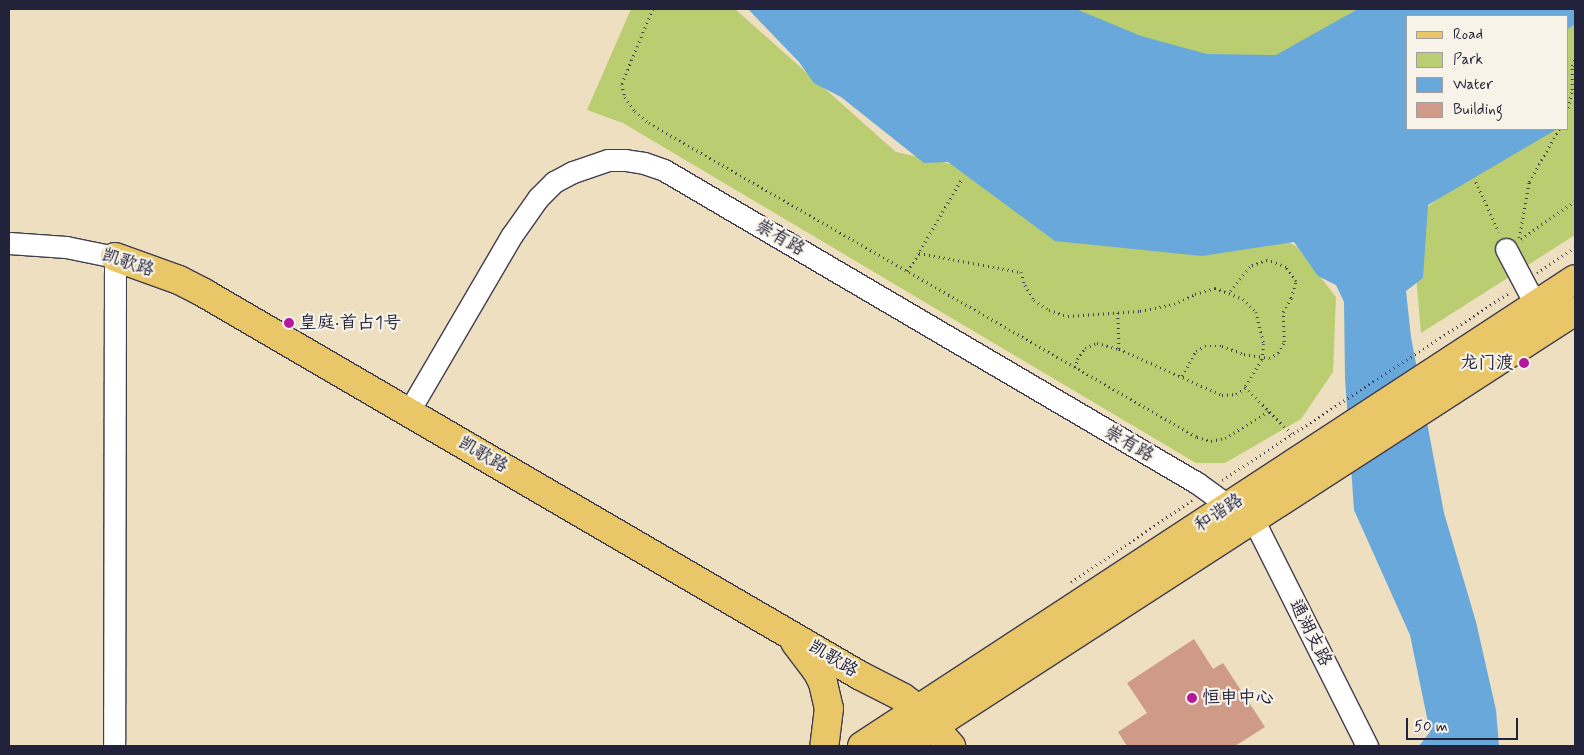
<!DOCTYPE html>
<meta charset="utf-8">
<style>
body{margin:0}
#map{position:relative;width:1584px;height:755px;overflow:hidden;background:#eedfc0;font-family:Mynerve,"LXGW WenKai TC",sans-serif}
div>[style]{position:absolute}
.green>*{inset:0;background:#bacd71}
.water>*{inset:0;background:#68a8db}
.building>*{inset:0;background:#cf9a87}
.path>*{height:2.5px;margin-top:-1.25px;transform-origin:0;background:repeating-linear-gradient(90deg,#413e4f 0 1px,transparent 0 5px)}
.roads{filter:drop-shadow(1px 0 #413e4f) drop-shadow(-1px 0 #413e4f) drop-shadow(0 1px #413e4f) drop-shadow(0 -1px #413e4f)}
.minor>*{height:21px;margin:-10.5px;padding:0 10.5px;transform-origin:10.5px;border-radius:10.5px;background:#fff}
.major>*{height:28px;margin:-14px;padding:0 14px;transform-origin:14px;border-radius:14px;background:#e9c769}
.dots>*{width:14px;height:14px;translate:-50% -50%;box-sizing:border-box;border:2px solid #f7f3e8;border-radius:50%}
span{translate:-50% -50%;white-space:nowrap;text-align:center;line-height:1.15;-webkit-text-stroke:4.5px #f7f3e8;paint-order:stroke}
.street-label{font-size:18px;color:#22223b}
.poi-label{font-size:18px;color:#22223b}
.left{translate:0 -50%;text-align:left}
.right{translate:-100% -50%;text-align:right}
.frame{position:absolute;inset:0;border:10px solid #22223b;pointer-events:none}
.legend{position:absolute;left:1406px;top:15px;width:162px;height:115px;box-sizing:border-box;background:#f7f3e8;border:1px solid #a29fa3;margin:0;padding:6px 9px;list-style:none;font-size:15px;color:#22223b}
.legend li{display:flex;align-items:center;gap:10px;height:25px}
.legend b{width:25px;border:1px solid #a29fa3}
.scale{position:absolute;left:1406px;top:718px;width:112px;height:22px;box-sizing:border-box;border:2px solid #22223b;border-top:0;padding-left:6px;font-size:15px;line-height:18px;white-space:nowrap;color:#22223b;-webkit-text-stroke:4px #f7f3e8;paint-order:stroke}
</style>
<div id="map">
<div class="green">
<div style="clip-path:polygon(631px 9px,735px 9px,896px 152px,1272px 234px,1296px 246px,1336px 297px,1333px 372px,1301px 419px,1225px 463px,1196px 463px,623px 123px,587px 110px)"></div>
<div style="clip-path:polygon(1006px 9px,1375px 9px,1308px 75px,1040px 38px)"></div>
<div style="clip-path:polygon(1575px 9px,1575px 235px,1421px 333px,1411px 219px,1505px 150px,1512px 129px,1568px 129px,1568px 16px)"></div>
</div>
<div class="water">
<div style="clip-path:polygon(748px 9px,1076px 9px,1141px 36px,1207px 54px,1276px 55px,1358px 9px,1575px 9px,1575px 24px,1568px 29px,1568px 16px,1408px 16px,1408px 129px,1557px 129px,1428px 205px,1423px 278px,1406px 291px,1411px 337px,1444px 513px,1476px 622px,1496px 710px,1499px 746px,1419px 746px,1430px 732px,1410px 635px,1354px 510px,1345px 378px,1344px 302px,1336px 285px,1318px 276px,1294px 242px,1202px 256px,1055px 241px,948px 162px,924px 163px,841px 97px,814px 83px,799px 62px)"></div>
</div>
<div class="building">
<div style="clip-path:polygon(1194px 639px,1213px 669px,1223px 663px,1265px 727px,1235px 746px,1127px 746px,1118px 732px,1147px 713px,1127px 683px)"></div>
</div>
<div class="path">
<div style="left:653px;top:9px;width:81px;rotate:112.5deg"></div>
<div style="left:622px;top:84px;width:13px;rotate:77deg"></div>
<div style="left:625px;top:97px;width:17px;rotate:54deg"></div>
<div style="left:635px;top:111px;width:18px;rotate:41deg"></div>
<div style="left:649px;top:123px;width:632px;rotate:29.81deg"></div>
<div style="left:1197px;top:437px;width:15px;rotate:16deg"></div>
<div style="left:1211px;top:441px;width:14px;rotate:-12deg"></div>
<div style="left:1225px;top:438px;width:52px;rotate:-31.5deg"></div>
<div style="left:1568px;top:108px;width:18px;rotate:-77deg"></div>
<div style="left:1572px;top:90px;width:24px;rotate:-90deg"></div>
<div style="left:1572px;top:66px;width:9px;rotate:-69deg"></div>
<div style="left:961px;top:181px;width:83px;rotate:120.3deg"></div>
<div style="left:919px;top:253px;width:104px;rotate:10.6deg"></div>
<div style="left:1021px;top:272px;width:14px;rotate:73deg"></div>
<div style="left:1025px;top:285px;width:17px;rotate:59deg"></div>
<div style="left:1034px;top:300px;width:18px;rotate:34deg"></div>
<div style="left:1049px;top:310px;width:20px;rotate:18deg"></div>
<div style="left:1068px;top:316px;width:72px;rotate:-4deg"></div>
<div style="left:1140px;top:311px;width:35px;rotate:-12deg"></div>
<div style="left:1174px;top:304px;width:23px;rotate:-25deg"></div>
<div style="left:1195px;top:294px;width:21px;rotate:-17deg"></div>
<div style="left:1215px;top:288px;width:30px;rotate:21deg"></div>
<div style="left:1243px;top:299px;width:18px;rotate:45deg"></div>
<div style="left:1256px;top:312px;width:33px;rotate:76deg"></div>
<div style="left:1264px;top:344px;width:16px;rotate:97deg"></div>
<div style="left:1262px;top:360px;width:32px;rotate:122deg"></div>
<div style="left:1245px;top:387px;width:66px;rotate:45deg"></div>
<div style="left:1476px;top:182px;width:55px;rotate:65.3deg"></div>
<div style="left:1519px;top:238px;width:57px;rotate:-79.9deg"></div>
<div style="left:1529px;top:182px;width:61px;rotate:-60.5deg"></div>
<div style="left:1521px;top:239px;width:66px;rotate:-35.1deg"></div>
<div style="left:907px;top:271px;width:22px;rotate:-56deg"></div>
<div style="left:1537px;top:273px;width:46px;rotate:-34.4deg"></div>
<div style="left:1118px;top:313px;width:36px;rotate:88deg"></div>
<div style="left:1075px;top:368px;width:9px;rotate:-77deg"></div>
<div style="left:1077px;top:359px;width:14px;rotate:-54deg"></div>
<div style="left:1085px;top:348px;width:13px;rotate:-23deg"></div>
<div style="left:1097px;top:343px;width:23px;rotate:15deg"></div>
<div style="left:1119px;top:349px;width:113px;rotate:24.1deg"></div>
<div style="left:1222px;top:395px;width:14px;rotate:-4deg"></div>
<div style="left:1236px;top:394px;width:11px;rotate:-34deg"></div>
<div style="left:1182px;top:376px;width:29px;rotate:-61deg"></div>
<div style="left:1196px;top:351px;width:10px;rotate:-29deg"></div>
<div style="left:1205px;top:346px;width:17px"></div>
<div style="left:1222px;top:346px;width:23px;rotate:20deg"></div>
<div style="left:1244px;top:354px;width:25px;rotate:9deg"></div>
<div style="left:1269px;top:358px;width:10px;rotate:-29deg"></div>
<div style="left:1278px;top:353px;width:13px;rotate:-61deg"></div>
<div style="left:1284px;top:342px;width:30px;rotate:-92deg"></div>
<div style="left:1283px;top:312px;width:16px;rotate:-60deg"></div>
<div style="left:1291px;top:298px;width:18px;rotate:-74deg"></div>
<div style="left:1296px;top:281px;width:17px;rotate:-126deg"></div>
<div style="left:1286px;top:267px;width:20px;rotate:-160deg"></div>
<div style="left:1267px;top:260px;width:18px;rotate:158deg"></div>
<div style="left:1250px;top:267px;width:33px;rotate:128deg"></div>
<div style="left:1222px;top:480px;width:344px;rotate:-33.1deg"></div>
<div style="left:1071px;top:582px;width:146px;rotate:-34.1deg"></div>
</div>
<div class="roads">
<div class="minor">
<div style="left:9px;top:243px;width:57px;rotate:4deg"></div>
<div style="left:66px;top:247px;width:50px;rotate:11.5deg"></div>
<div style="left:115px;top:257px;width:489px;rotate:90.1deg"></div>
<div style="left:1506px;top:249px;width:64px;rotate:62.2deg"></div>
<div style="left:409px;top:411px;width:204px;rotate:-59.7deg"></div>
<div style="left:512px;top:235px;width:45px;rotate:-54.9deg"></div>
<div style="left:538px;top:198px;width:23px;rotate:-45deg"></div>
<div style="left:554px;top:182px;width:21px;rotate:-28deg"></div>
<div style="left:573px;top:172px;width:37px;rotate:-19deg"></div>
<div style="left:608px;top:160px;width:17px"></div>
<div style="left:625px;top:160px;width:19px;rotate:9deg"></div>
<div style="left:644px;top:163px;width:21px;rotate:19deg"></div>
<div style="left:664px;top:170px;width:618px;rotate:30.42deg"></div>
<div style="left:1197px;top:483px;width:39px;rotate:36deg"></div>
<div style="left:1254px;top:521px;width:252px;rotate:63.3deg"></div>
</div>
<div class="major">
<div style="left:115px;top:257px;width:68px;rotate:19.8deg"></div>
<div style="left:179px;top:280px;width:28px;rotate:27deg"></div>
<div style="left:204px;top:293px;width:758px;rotate:30.25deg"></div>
<div style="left:859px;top:675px;width:48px;rotate:27.1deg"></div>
<div style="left:902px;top:697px;width:20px;rotate:37deg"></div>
<div style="left:918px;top:709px;width:50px;rotate:48.3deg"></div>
<div style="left:795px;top:642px;width:36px;rotate:53deg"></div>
<div style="left:817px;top:671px;width:13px;rotate:63deg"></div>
<div style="left:823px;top:683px;width:26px;rotate:77deg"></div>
<div style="left:829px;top:708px;width:38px;rotate:97deg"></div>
<div style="left:862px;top:746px;width:852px;rotate:-33.22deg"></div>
<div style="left:903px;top:746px;width:801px;rotate:-32.92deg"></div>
</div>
</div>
<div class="dots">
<div style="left:289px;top:323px;background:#b5179e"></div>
<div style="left:1524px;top:363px;background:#b5179e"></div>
<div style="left:1192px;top:698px;background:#b5179e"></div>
</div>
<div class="street-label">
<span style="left:780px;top:238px;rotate:30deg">崇有路</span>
<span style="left:128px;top:263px;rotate:18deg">凯歌路</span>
<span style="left:1129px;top:444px;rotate:30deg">崇有路</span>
<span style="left:483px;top:455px;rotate:30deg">凯歌路</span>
<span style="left:1219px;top:513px;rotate:-33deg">和谐路</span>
<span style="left:1310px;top:633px;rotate:63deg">通湖支路</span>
<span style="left:833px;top:659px;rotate:31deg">凯歌路</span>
</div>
<div class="poi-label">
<span class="left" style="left:299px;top:323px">皇庭·首占1号</span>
<span class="right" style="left:1514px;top:363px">龙门渡</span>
<span class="left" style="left:1202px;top:698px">恒申中心</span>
</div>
<div class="frame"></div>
<ul class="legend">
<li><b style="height:6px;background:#e9c769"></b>Road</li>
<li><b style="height:14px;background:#bacd71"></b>Park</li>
<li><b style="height:14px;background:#68a8db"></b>Water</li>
<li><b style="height:14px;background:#cf9a87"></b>Building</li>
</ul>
<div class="scale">50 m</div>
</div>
